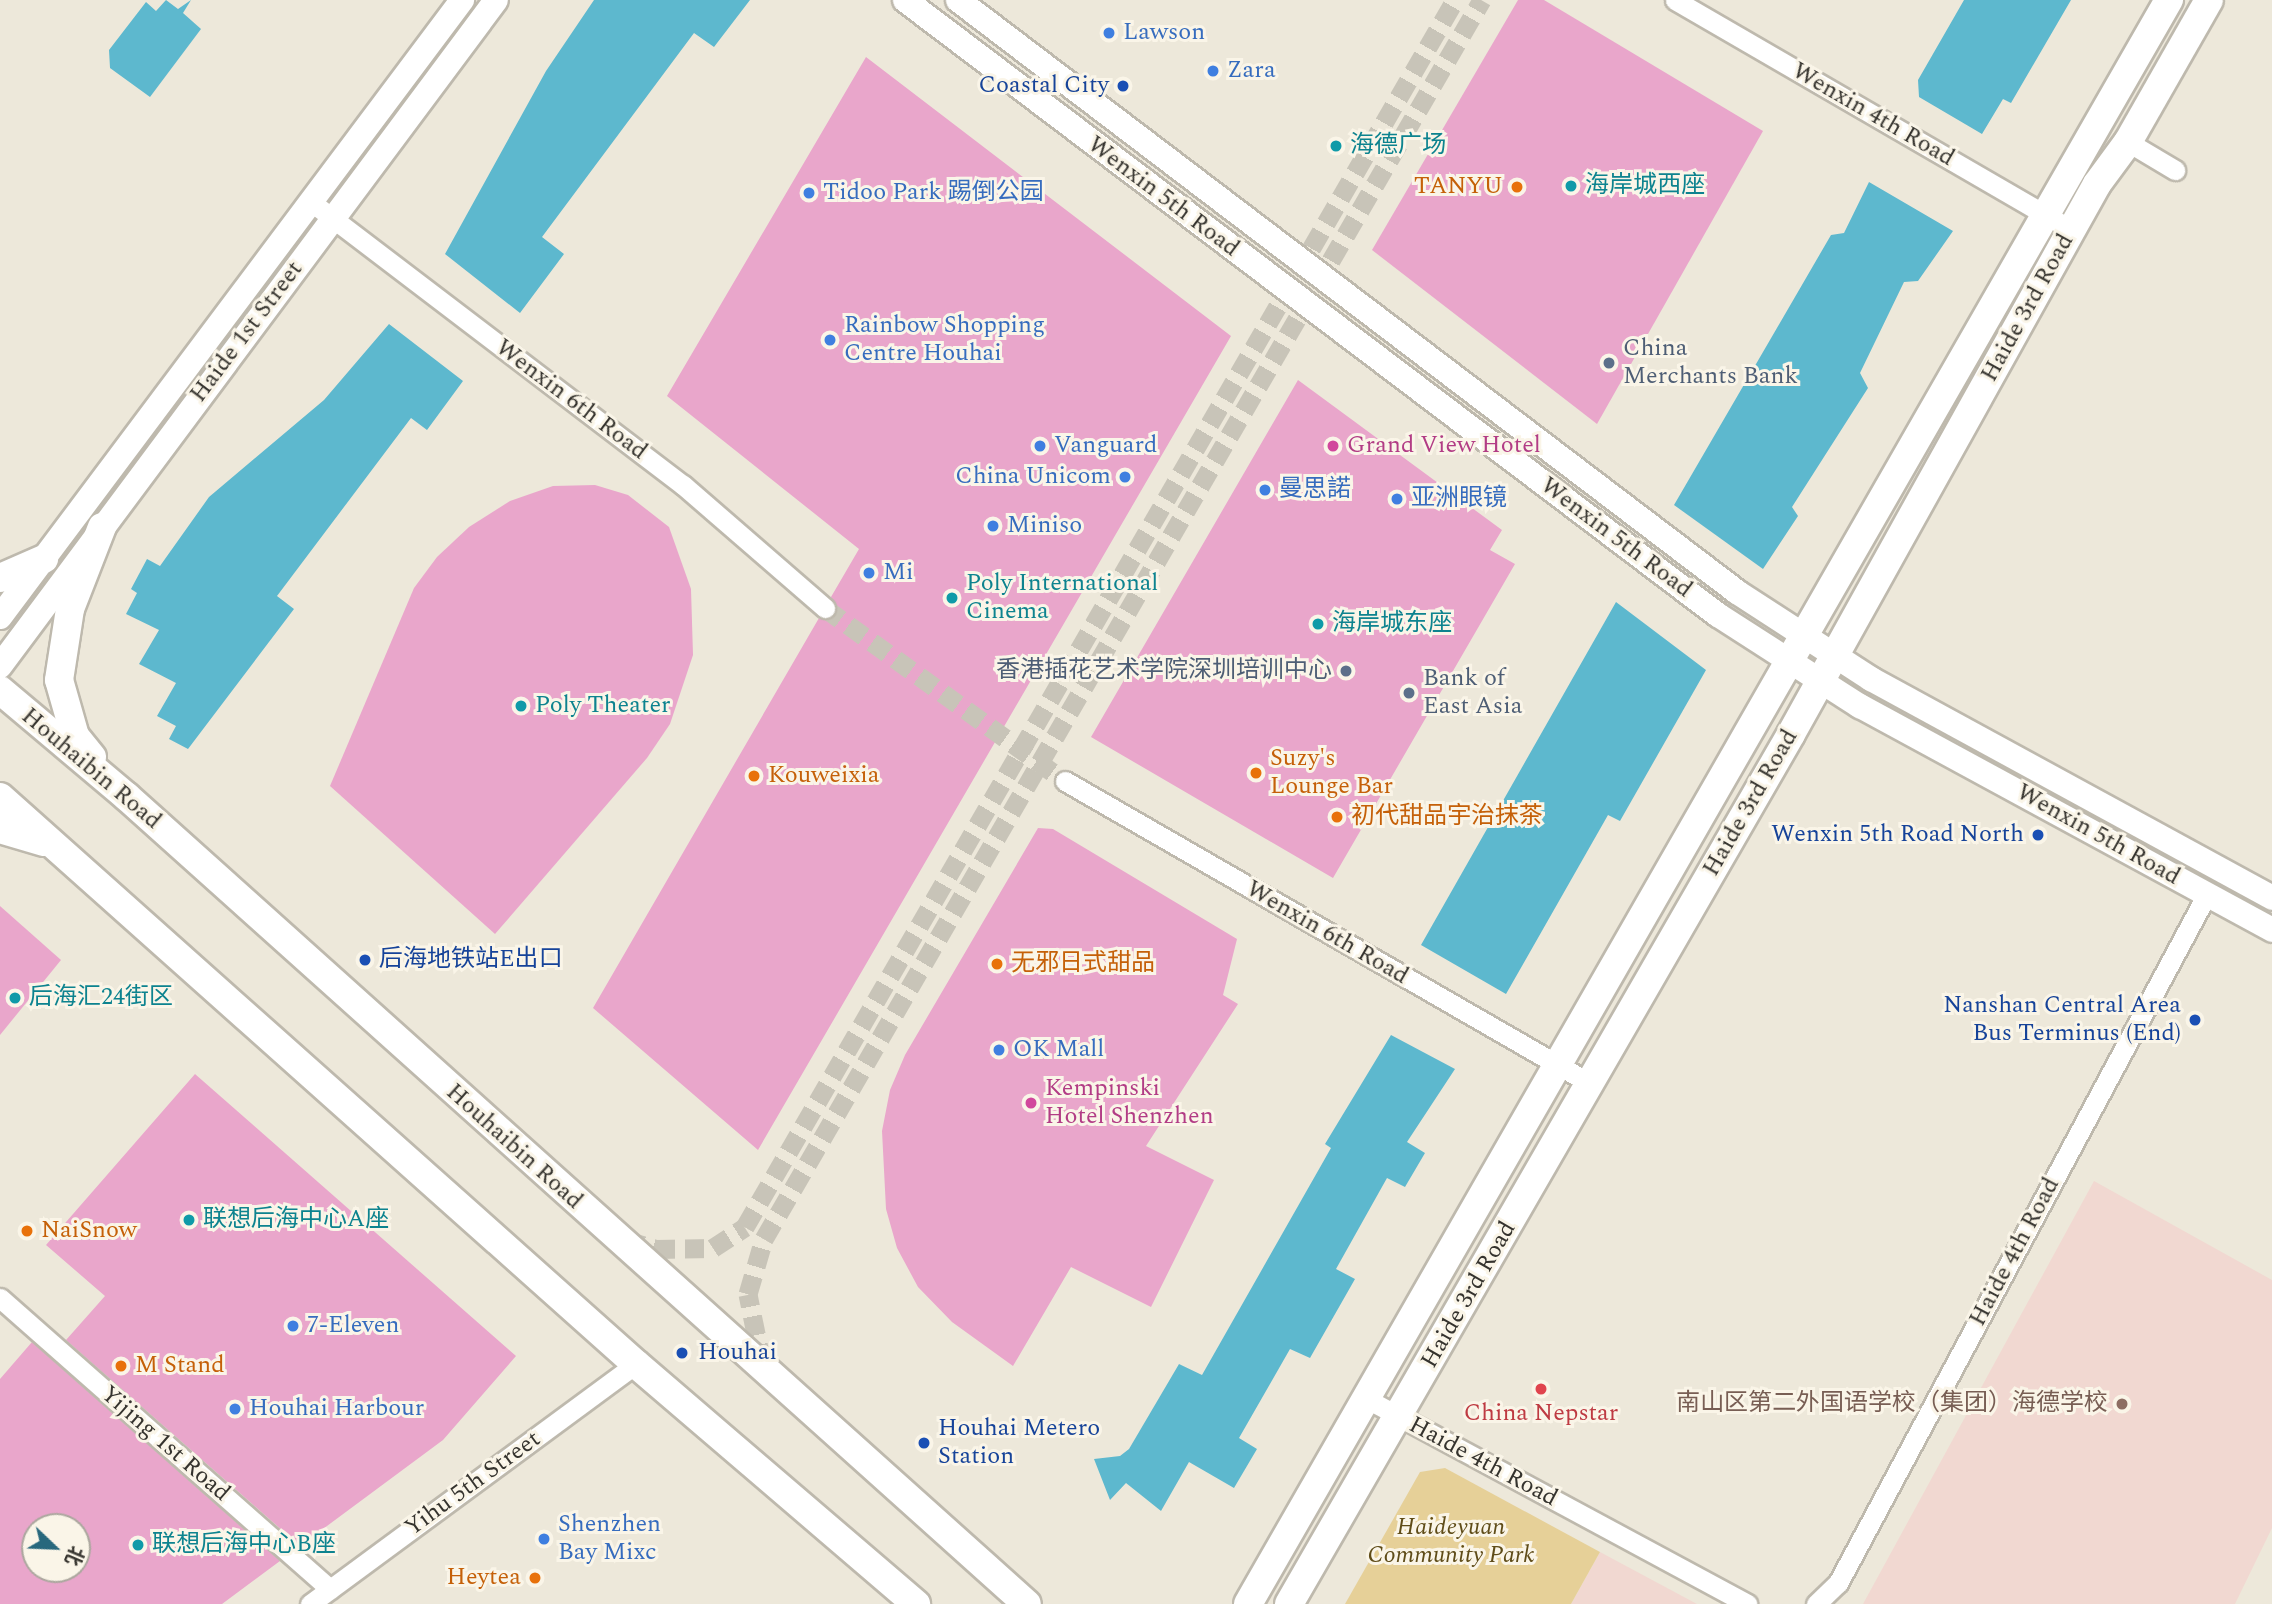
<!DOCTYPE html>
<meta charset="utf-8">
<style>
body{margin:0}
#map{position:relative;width:2272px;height:1604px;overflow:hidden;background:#ede8da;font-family:Spectral,"Noto Sans SC",serif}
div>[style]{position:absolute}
.education>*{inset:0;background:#f1d8d1}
.green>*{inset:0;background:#e6d098}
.water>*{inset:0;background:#5db8ce}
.building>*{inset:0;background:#e9a6cb}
.minor-tunnel>*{height:19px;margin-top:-9.5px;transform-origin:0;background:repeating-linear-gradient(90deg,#c8c4b8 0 19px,transparent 0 29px)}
.roads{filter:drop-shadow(2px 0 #beb9ad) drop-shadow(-2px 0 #beb9ad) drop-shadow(0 2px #beb9ad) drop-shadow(0 -2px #beb9ad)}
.minor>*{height:19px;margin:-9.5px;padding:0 9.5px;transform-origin:9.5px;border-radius:9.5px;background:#fff}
.tertiary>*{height:24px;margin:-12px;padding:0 12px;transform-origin:12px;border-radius:12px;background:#fff}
.secondary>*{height:28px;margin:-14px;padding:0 14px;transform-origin:14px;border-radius:14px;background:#fff}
.dots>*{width:19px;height:19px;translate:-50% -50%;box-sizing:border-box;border:4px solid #faf5e8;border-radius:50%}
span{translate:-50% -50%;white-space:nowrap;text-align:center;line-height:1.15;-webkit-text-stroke:6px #faf5e8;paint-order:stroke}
.shop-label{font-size:24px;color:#366cbe}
.left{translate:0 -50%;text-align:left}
.right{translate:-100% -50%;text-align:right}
.transit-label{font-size:24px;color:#164399}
.street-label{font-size:24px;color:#35332e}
.culture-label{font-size:24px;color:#0d838f}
.food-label{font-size:24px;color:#c56008}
.service-label{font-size:24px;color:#4e5e75}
.hotel-label{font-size:24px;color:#b23c85}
.education-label{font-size:24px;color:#785e54}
.health-label{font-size:24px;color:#be3a42}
.park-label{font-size:24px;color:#5f4c18;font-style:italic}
.north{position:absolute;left:21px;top:1513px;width:70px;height:70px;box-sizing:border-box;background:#faf5e8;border:2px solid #aba79e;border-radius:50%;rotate:113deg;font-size:19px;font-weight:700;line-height:28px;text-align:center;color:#35332e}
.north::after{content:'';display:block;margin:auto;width:24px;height:32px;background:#28687d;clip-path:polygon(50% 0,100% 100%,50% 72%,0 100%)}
</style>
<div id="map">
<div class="education">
<div style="clip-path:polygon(2094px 1181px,2272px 1280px,2272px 1528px,2235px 1604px,1863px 1604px)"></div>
<div style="clip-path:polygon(1600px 1552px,1697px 1604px,1571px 1604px)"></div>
</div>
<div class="green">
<div style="clip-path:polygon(1445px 1468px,1600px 1552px,1571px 1604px,1345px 1604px,1420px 1472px)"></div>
</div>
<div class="water">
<div style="clip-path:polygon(166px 0,178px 9px,191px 0,183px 13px,201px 29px,150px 97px,110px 68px,109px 50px,146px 2px,156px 11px)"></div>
<div style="clip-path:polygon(594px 0,750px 0,714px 47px,694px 33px,542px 237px,564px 254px,520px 313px,445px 254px,546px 71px)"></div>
<div style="clip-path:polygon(1964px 0,2071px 0,2011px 103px,2003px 99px,1982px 134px,1919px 97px,1918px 80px)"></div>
<div style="clip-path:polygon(1869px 182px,1953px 231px,1918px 281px,1904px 282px,1860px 373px,1868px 388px,1792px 507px,1798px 516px,1763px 569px,1674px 505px,1831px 235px,1844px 233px)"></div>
<div style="clip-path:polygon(389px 324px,463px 381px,427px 430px,411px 418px,277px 596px,294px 609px,188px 749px,169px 739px,176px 726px,157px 716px,176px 683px,139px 664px,159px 630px,126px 614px,137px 593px,131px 589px,147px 559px,160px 566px,209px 497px,324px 400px)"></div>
<div style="clip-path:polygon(1616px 602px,1706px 670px,1620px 821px,1608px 815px,1506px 994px,1421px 945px)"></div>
<div style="clip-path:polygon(1391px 1035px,1455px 1069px,1407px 1142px,1425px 1153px,1405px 1187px,1387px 1178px,1336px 1269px,1355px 1279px,1310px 1358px,1290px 1349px,1239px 1438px,1257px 1449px,1234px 1488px,1189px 1462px,1161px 1511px,1126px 1483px,1110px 1500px,1094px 1459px,1120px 1456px,1129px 1449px,1179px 1364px,1202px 1375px,1331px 1148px,1325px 1144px)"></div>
</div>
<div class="building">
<div style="clip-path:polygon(1518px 0,1544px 0,1763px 131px,1597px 424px,1372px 250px)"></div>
<div style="clip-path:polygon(866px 57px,1231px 336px,758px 1150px,593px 1008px,819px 618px,835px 615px,831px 597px,859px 549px,667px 396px)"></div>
<div style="clip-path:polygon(1298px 380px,1502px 530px,1490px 550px,1515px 564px,1333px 878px,1091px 737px)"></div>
<div style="clip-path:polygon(595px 485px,628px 495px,669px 527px,691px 589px,693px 655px,670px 724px,647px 758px,495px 934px,330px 786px,414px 588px,437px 557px,469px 527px,510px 501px,553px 486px)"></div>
<div style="clip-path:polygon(1038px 828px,1053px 829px,1237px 939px,1223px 995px,1238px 1004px,1146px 1146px,1214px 1180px,1151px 1307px,1071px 1267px,1013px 1366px,952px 1322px,918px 1287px,897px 1248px,886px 1209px,882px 1131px,890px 1090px,905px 1055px)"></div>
<div style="clip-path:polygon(0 906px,61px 960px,0 1035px)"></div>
<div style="clip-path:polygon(195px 1074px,516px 1356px,443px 1440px,300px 1546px,66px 1340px,105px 1296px,46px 1245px)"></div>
<div style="clip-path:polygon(evenodd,32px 1342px,280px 1561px,222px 1604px,0 1604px,0 1379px,32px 1342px,35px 1527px,77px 1527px,77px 1569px,35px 1569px,35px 1527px)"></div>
</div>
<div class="minor-tunnel">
<div style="left:825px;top:608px;width:296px;rotate:35.8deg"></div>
<div style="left:625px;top:1240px;width:32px;rotate:16deg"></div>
<div style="left:656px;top:1249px;width:57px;rotate:-1deg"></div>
<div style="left:713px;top:1248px;width:38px;rotate:-33deg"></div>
<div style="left:745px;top:1227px;width:1418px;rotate:-59.94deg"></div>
<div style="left:762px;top:1363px;width:70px;rotate:-101.5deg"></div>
<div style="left:748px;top:1294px;width:57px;rotate:-73.8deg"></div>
<div style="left:764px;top:1239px;width:1432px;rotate:-59.91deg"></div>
</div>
<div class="roads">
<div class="minor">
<div style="left:1675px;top:0;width:458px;rotate:30.1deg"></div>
<div style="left:2128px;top:142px;width:55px;rotate:30.8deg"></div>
<div style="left:310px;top:201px;width:469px;rotate:37.3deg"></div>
<div style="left:683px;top:485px;width:188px;rotate:40.9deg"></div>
<div style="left:1065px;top:781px;width:607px;rotate:29.94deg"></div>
<div style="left:0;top:1298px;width:440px;rotate:41.4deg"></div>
<div style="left:1367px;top:1399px;width:432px;rotate:28.3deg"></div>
<div style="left:310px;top:1604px;width:405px;rotate:-36.4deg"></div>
<div style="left:1816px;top:1604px;width:30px;rotate:-44deg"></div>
<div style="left:1838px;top:1583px;width:782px;rotate:-61.83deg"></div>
</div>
<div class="tertiary">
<div style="left:905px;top:0;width:1019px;rotate:37.11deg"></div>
<div style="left:1718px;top:615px;width:169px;rotate:32.7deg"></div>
<div style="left:1860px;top:706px;width:469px;rotate:28.5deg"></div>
<div style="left:958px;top:0;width:978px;rotate:37.23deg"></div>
<div style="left:1737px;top:592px;width:160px;rotate:33deg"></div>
<div style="left:1871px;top:679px;width:457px;rotate:28.6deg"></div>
<div style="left:0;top:617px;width:771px;rotate:-53.17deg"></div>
<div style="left:0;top:666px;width:830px;rotate:-53.32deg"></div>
</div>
<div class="secondary">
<div style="left:0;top:578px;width:48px;rotate:-23.4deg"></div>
<div style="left:0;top:690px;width:165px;rotate:40.1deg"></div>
<div style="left:126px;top:796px;width:1210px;rotate:41.89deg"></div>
<div style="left:92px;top:757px;width:27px;rotate:-129deg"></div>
<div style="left:75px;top:736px;width:58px;rotate:-105.9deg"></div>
<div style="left:59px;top:680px;width:72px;rotate:-81.2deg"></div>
<div style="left:70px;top:609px;width:88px;rotate:-68.7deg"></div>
<div style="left:0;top:797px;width:852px;rotate:41.72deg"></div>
<div style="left:636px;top:1364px;width:369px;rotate:40.6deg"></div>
<div style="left:0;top:829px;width:46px;rotate:16.5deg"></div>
<div style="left:1248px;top:1604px;width:1850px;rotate:-60.14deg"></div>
<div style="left:1289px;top:1604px;width:1004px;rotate:-60.01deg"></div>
<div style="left:1791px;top:734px;width:629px;rotate:-60.91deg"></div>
<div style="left:2097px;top:184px;width:52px;rotate:-53.6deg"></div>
<div style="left:2128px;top:142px;width:163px;rotate:-60.3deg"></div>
</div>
</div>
<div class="dots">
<div style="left:1109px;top:33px;background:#3f7fe0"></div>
<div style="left:1213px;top:71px;background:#3f7fe0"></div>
<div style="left:1123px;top:86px;background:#1a4fb4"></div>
<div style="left:1336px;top:146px;background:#0f9aa8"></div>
<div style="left:1571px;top:186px;background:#0f9aa8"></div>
<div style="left:1517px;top:187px;background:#e8710a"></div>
<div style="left:809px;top:193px;background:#3f7fe0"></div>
<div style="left:830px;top:340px;background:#3f7fe0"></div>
<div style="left:1609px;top:363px;background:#5c6f8a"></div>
<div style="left:1040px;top:446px;background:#3f7fe0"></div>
<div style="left:1333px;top:446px;background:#d1479c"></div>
<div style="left:1125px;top:477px;background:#3f7fe0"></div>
<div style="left:1265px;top:490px;background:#3f7fe0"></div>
<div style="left:1397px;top:499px;background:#3f7fe0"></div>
<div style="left:993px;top:526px;background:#3f7fe0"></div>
<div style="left:869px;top:573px;background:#3f7fe0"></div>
<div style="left:952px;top:598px;background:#0f9aa8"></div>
<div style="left:1318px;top:624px;background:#0f9aa8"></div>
<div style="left:1346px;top:671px;background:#5c6f8a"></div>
<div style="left:1409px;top:693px;background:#5c6f8a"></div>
<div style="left:521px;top:706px;background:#0f9aa8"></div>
<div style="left:1256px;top:773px;background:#e8710a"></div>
<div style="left:754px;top:776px;background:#e8710a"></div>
<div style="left:1337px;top:817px;background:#e8710a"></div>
<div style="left:2038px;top:835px;background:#1a4fb4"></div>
<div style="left:365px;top:960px;background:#1a4fb4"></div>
<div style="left:997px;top:964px;background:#e8710a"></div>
<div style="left:15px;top:998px;background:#0f9aa8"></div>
<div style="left:2195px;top:1020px;background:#1a4fb4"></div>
<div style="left:999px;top:1050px;background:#3f7fe0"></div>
<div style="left:1031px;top:1103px;background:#d1479c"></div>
<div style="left:189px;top:1220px;background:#0f9aa8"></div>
<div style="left:27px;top:1231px;background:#e8710a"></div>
<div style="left:293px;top:1326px;background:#3f7fe0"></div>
<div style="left:682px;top:1353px;background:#1a4fb4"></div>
<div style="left:121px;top:1366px;background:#e8710a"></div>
<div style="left:1541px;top:1389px;background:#e0444e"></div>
<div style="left:2122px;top:1404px;background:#8d6e63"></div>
<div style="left:235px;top:1409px;background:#3f7fe0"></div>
<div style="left:924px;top:1443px;background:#1a4fb4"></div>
<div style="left:544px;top:1539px;background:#3f7fe0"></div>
<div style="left:138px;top:1545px;background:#0f9aa8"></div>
<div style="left:535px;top:1578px;background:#e8710a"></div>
</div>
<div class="shop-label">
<span class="left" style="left:1123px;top:33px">Lawson</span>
<span class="left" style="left:1227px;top:71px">Zara</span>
<span class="left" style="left:823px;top:193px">Tidoo Park 踢倒公园</span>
<span class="left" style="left:844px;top:340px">Rainbow Shopping<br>Centre Houhai</span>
<span class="left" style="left:1054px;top:446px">Vanguard</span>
<span class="right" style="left:1111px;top:477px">China Unicom</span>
<span class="left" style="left:1279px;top:490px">曼思諾</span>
<span class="left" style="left:1411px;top:499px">亚洲眼镜</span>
<span class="left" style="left:1007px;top:526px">Miniso</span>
<span class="left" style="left:883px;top:573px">Mi</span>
<span class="left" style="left:1013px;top:1050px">OK Mall</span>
<span class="left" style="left:307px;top:1326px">7-Eleven</span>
<span class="left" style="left:249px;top:1409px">Houhai Harbour</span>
<span class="left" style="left:558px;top:1539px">Shenzhen<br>Bay Mixc</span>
</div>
<div class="transit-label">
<span class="right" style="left:1109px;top:86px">Coastal City</span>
<span class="right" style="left:2024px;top:835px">Wenxin 5th Road North</span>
<span class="left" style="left:379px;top:960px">后海地铁站E出口</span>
<span class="right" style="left:2181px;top:1020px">Nanshan Central Area<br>Bus Terminus (End)</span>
<span class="left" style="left:698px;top:1353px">Houhai</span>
<span class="left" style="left:938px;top:1443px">Houhai Metero<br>Station</span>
</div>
<div class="street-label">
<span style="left:1873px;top:115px;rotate:30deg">Wenxin 4th Road</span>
<span style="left:1163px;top:197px;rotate:37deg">Wenxin 5th Road</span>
<span style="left:2028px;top:308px;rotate:-61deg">Haide 3rd Road</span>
<span style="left:247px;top:332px;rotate:-53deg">Haide 1st Street</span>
<span style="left:571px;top:400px;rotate:37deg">Wenxin 6th Road</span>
<span style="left:1616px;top:538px;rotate:37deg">Wenxin 5th Road</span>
<span style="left:91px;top:769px;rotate:40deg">Houhaibin Road</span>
<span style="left:1751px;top:803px;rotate:-60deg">Haide 3rd Road</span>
<span style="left:2098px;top:835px;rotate:29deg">Wenxin 5th Road</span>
<span style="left:1327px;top:933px;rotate:30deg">Wenxin 6th Road</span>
<span style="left:514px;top:1147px;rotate:42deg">Houhaibin Road</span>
<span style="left:2015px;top:1252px;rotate:-62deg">Haide 4th Road</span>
<span style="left:1469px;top:1295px;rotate:-60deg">Haide 3rd Road</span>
<span style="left:165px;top:1444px;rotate:41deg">Yijing 1st Road</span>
<span style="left:1483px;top:1462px;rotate:28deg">Haide 4th Road</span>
<span style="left:473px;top:1484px;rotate:-36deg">Yihu 5th Street</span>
</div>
<div class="culture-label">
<span class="left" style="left:1350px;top:146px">海德广场</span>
<span class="left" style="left:1585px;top:186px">海岸城西座</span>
<span class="left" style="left:966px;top:598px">Poly International<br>Cinema</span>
<span class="left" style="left:1332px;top:624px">海岸城东座</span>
<span class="left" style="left:535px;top:706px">Poly Theater</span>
<span class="left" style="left:29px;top:998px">后海汇24街区</span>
<span class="left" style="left:203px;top:1220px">联想后海中心A座</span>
<span class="left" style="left:152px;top:1545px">联想后海中心B座</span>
</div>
<div class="food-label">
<span class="right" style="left:1503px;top:187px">TANYU</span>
<span class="left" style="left:1270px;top:773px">Suzy's<br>Lounge Bar</span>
<span class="left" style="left:768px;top:776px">Kouweixia</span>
<span class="left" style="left:1351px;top:817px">初代甜品宇治抹茶</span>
<span class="left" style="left:1011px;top:964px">无邪日式甜品</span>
<span class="left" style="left:41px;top:1231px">NaiSnow</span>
<span class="left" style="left:135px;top:1366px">M Stand</span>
<span class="right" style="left:521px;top:1578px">Heytea</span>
</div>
<div class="service-label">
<span class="left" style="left:1623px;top:363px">China<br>Merchants Bank</span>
<span class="right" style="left:1332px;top:671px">香港插花艺术学院深圳培训中心</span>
<span class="left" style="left:1423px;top:693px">Bank of<br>East Asia</span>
</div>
<div class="hotel-label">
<span class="left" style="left:1347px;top:446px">Grand View Hotel</span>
<span class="left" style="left:1045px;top:1103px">Kempinski<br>Hotel Shenzhen</span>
</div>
<div class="education-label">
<span class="right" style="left:2108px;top:1404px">南山区第二外国语学校（集团）海德学校</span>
</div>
<div class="health-label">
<span style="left:1541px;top:1414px">China Nepstar</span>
</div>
<div class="park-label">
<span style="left:1451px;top:1542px">Haideyuan<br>Community Park</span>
</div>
<div class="north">北</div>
</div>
